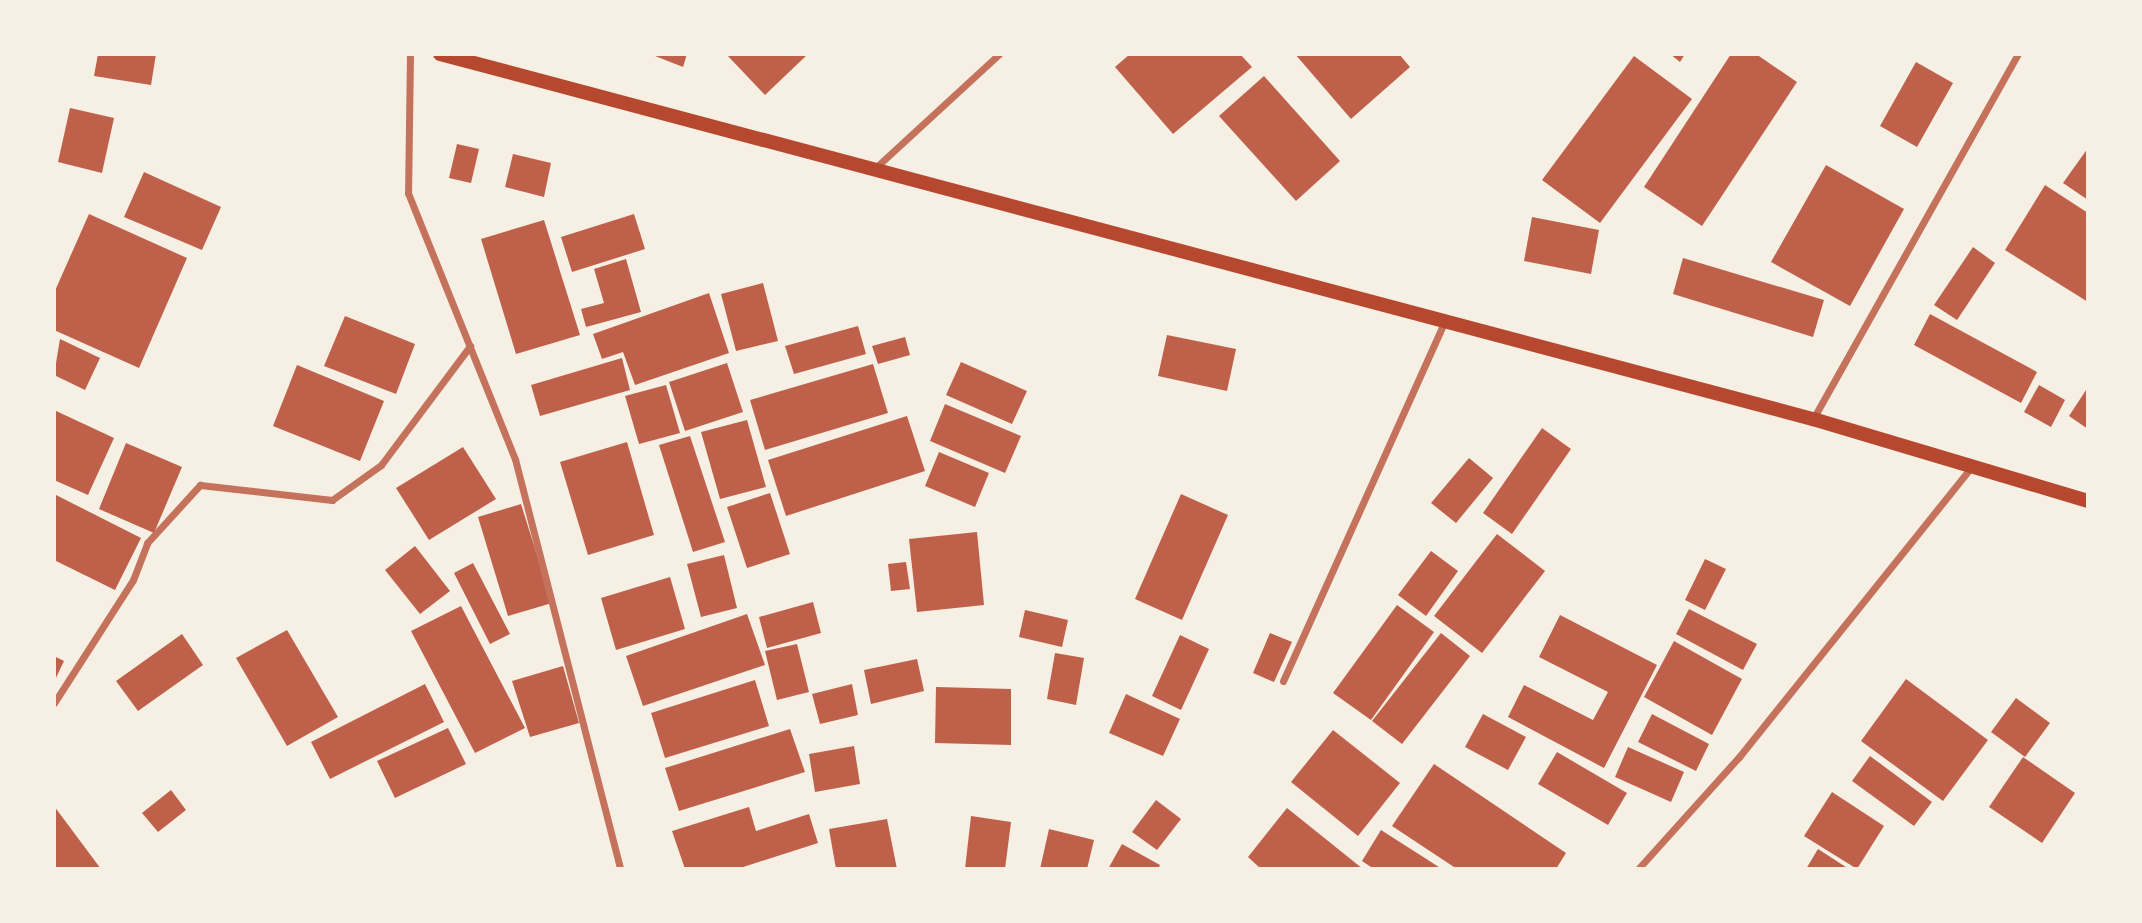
<!DOCTYPE html>
<style>
body{margin:0}
#map{position:relative;width:2142px;height:923px;overflow:hidden;background:#f6efe4;font-family:Mulish,sans-serif}
div>[style]{position:absolute}
.building>*{inset:0;background:#bf614a}
.minor>*{height:7px;margin:-3.5px;padding:0 3.5px;transform-origin:3.5px;border-radius:3.5px;background:#c5725c}
.secondary>*{height:14px;margin:-7px;padding:0 7px;transform-origin:7px;border-radius:7px;background:#b5482f}
span{translate:-50% -50%;white-space:nowrap;text-align:center;line-height:1.15;-webkit-text-stroke:5px #f6efe4;paint-order:stroke}
.frame{position:absolute;inset:0;border:56px solid #f6efe4;pointer-events:none}
</style>
<div id="map">
<div class="building">
<div style="clip-path:polygon(98px 54px,156px 54px,151px 85px,94px 76px)"></div>
<div style="clip-path:polygon(650px 54px,687px 54px,683px 67px)"></div>
<div style="clip-path:polygon(726px 54px,808px 54px,765px 95px)"></div>
<div style="clip-path:polygon(1130px 54px,1240px 54px,1252px 67px,1173px 134px,1115px 67px)"></div>
<div style="clip-path:polygon(1295px 54px,1399px 54px,1410px 67px,1351px 119px)"></div>
<div style="clip-path:polygon(1670px 54px,1685px 54px,1680px 62px)"></div>
<div style="clip-path:polygon(1731px 54px,1756px 54px,1797px 82px,1702px 226px,1644px 187px)"></div>
<div style="clip-path:polygon(1634px 56px,1692px 99px,1600px 223px,1542px 180px)"></div>
<div style="clip-path:polygon(1916px 62px,1953px 83px,1917px 147px,1880px 126px)"></div>
<div style="clip-path:polygon(1264px 76px,1340px 161px,1296px 201px,1219px 116px)"></div>
<div style="clip-path:polygon(70px 108px,114px 118px,102px 173px,58px 162px)"></div>
<div style="clip-path:polygon(457px 144px,479px 149px,471px 183px,449px 178px)"></div>
<div style="clip-path:polygon(2088px 148px,2088px 200px,2063px 183px)"></div>
<div style="clip-path:polygon(513px 154px,551px 163px,544px 197px,505px 187px)"></div>
<div style="clip-path:polygon(1826px 165px,1904px 209px,1850px 306px,1771px 262px)"></div>
<div style="clip-path:polygon(144px 172px,221px 207px,202px 250px,124px 217px)"></div>
<div style="clip-path:polygon(2045px 185px,2088px 213px,2088px 302px,2005px 250px)"></div>
<div style="clip-path:polygon(89px 214px,187px 258px,139px 368px,54px 330px,54px 293px)"></div>
<div style="clip-path:polygon(634px 214px,645px 249px,572px 272px,561px 237px)"></div>
<div style="clip-path:polygon(1532px 217px,1599px 230px,1591px 274px,1524px 261px)"></div>
<div style="clip-path:polygon(544px 220px,580px 335px,516px 354px,481px 239px)"></div>
<div style="clip-path:polygon(1973px 247px,1995px 263px,1957px 320px,1934px 305px)"></div>
<div style="clip-path:polygon(1683px 258px,1824px 300px,1813px 337px,1673px 294px)"></div>
<div style="clip-path:polygon(626px 259px,641px 312px,586px 327px,581px 309px,604px 303px,594px 269px)"></div>
<div style="clip-path:polygon(763px 283px,778px 341px,736px 351px,721px 294px)"></div>
<div style="clip-path:polygon(709px 293px,729px 353px,635px 385px,623px 352px,602px 359px,593px 334px)"></div>
<div style="clip-path:polygon(1930px 314px,2037px 372px,2021px 403px,1914px 345px)"></div>
<div style="clip-path:polygon(345px 316px,415px 344px,396px 394px,324px 366px)"></div>
<div style="clip-path:polygon(858px 326px,866px 354px,794px 374px,785px 346px)"></div>
<div style="clip-path:polygon(1167px 335px,1236px 349px,1227px 391px,1158px 376px)"></div>
<div style="clip-path:polygon(905px 337px,910px 355px,878px 364px,872px 346px)"></div>
<div style="clip-path:polygon(60px 339px,100px 358px,85px 390px,54px 375px)"></div>
<div style="clip-path:polygon(622px 358px,630px 390px,540px 416px,531px 385px)"></div>
<div style="clip-path:polygon(961px 362px,1027px 391px,1012px 424px,946px 395px)"></div>
<div style="clip-path:polygon(727px 363px,743px 412px,685px 431px,669px 382px)"></div>
<div style="clip-path:polygon(873px 364px,888px 413px,765px 450px,750px 400px)"></div>
<div style="clip-path:polygon(297px 365px,384px 401px,360px 461px,273px 426px)"></div>
<div style="clip-path:polygon(666px 385px,680px 433px,639px 444px,625px 396px)"></div>
<div style="clip-path:polygon(2039px 385px,2065px 400px,2051px 427px,2024px 412px)"></div>
<div style="clip-path:polygon(2088px 387px,2088px 429px,2069px 416px)"></div>
<div style="clip-path:polygon(945px 404px,1021px 436px,1005px 473px,930px 441px)"></div>
<div style="clip-path:polygon(54px 410px,114px 438px,88px 495px,54px 480px)"></div>
<div style="clip-path:polygon(907px 416px,925px 471px,786px 516px,768px 460px)"></div>
<div style="clip-path:polygon(747px 420px,766px 487px,720px 499px,701px 432px)"></div>
<div style="clip-path:polygon(1542px 428px,1571px 449px,1512px 534px,1483px 513px)"></div>
<div style="clip-path:polygon(690px 436px,725px 542px,693px 552px,659px 445px)"></div>
<div style="clip-path:polygon(627px 442px,654px 535px,588px 555px,560px 462px)"></div>
<div style="clip-path:polygon(126px 443px,182px 467px,154px 533px,99px 509px)"></div>
<div style="clip-path:polygon(463px 447px,496px 499px,429px 540px,396px 488px)"></div>
<div style="clip-path:polygon(939px 452px,989px 473px,975px 507px,925px 486px)"></div>
<div style="clip-path:polygon(1469px 458px,1493px 478px,1456px 523px,1431px 503px)"></div>
<div style="clip-path:polygon(770px 493px,790px 554px,747px 568px,727px 507px)"></div>
<div style="clip-path:polygon(54px 494px,141px 538px,115px 590px,54px 560px)"></div>
<div style="clip-path:polygon(1181px 494px,1228px 515px,1182px 620px,1135px 599px)"></div>
<div style="clip-path:polygon(521px 504px,552px 603px,508px 616px,478px 517px)"></div>
<div style="clip-path:polygon(977px 532px,984px 605px,917px 612px,909px 539px)"></div>
<div style="clip-path:polygon(1497px 534px,1545px 571px,1482px 653px,1434px 616px)"></div>
<div style="clip-path:polygon(415px 546px,450px 591px,420px 614px,385px 570px)"></div>
<div style="clip-path:polygon(1431px 551px,1458px 571px,1426px 616px,1398px 595px)"></div>
<div style="clip-path:polygon(724px 555px,737px 608px,701px 617px,687px 564px)"></div>
<div style="clip-path:polygon(1705px 559px,1726px 569px,1705px 610px,1685px 600px)"></div>
<div style="clip-path:polygon(906px 562px,910px 589px,891px 591px,888px 564px)"></div>
<div style="clip-path:polygon(473px 563px,510px 634px,490px 644px,454px 573px)"></div>
<div style="clip-path:polygon(670px 577px,685px 629px,616px 650px,601px 598px)"></div>
<div style="clip-path:polygon(813px 602px,821px 633px,767px 648px,759px 617px)"></div>
<div style="clip-path:polygon(1397px 605px,1434px 632px,1371px 720px,1333px 693px)"></div>
<div style="clip-path:polygon(461px 606px,525px 728px,475px 753px,411px 631px)"></div>
<div style="clip-path:polygon(1689px 609px,1757px 644px,1743px 670px,1676px 634px)"></div>
<div style="clip-path:polygon(1025px 610px,1068px 620px,1062px 647px,1019px 637px)"></div>
<div style="clip-path:polygon(747px 614px,765px 665px,643px 706px,626px 656px)"></div>
<div style="clip-path:polygon(1560px 615px,1657px 665px,1604px 768px,1508px 717px,1524px 685px,1593px 720px,1608px 692px,1539px 657px)"></div>
<div style="clip-path:polygon(287px 630px,338px 717px,287px 746px,236px 658px)"></div>
<div style="clip-path:polygon(1270px 633px,1292px 642px,1274px 682px,1253px 673px)"></div>
<div style="clip-path:polygon(1441px 633px,1470px 656px,1402px 744px,1372px 721px)"></div>
<div style="clip-path:polygon(182px 634px,203px 665px,138px 711px,116px 681px)"></div>
<div style="clip-path:polygon(1180px 635px,1209px 649px,1181px 710px,1152px 696px)"></div>
<div style="clip-path:polygon(1674px 641px,1742px 679px,1712px 735px,1644px 697px)"></div>
<div style="clip-path:polygon(797px 644px,809px 692px,777px 700px,765px 651px)"></div>
<div style="clip-path:polygon(1055px 653px,1084px 658px,1076px 705px,1047px 699px)"></div>
<div style="clip-path:polygon(54px 656px,64px 661px,54px 682px)"></div>
<div style="clip-path:polygon(917px 659px,924px 691px,871px 704px,864px 670px)"></div>
<div style="clip-path:polygon(563px 666px,579px 723px,530px 737px,512px 681px)"></div>
<div style="clip-path:polygon(1906px 679px,1988px 740px,1943px 801px,1861px 741px)"></div>
<div style="clip-path:polygon(755px 680px,769px 726px,665px 758px,651px 713px)"></div>
<div style="clip-path:polygon(425px 684px,444px 722px,330px 779px,311px 742px)"></div>
<div style="clip-path:polygon(852px 684px,858px 715px,820px 724px,812px 694px)"></div>
<div style="clip-path:polygon(936px 687px,1011px 689px,1011px 745px,935px 743px)"></div>
<div style="clip-path:polygon(1126px 694px,1180px 719px,1163px 756px,1109px 733px)"></div>
<div style="clip-path:polygon(2016px 698px,2050px 723px,2025px 757px,1991px 732px)"></div>
<div style="clip-path:polygon(1483px 714px,1526px 737px,1508px 770px,1465px 747px)"></div>
<div style="clip-path:polygon(1652px 714px,1709px 744px,1696px 771px,1638px 742px)"></div>
<div style="clip-path:polygon(448px 728px,466px 764px,395px 798px,377px 761px)"></div>
<div style="clip-path:polygon(790px 729px,805px 772px,679px 811px,665px 768px)"></div>
<div style="clip-path:polygon(1333px 730px,1400px 783px,1358px 836px,1291px 782px)"></div>
<div style="clip-path:polygon(854px 746px,860px 784px,815px 792px,809px 754px)"></div>
<div style="clip-path:polygon(1628px 747px,1684px 772px,1671px 802px,1615px 777px)"></div>
<div style="clip-path:polygon(1557px 752px,1627px 793px,1608px 825px,1538px 784px)"></div>
<div style="clip-path:polygon(1870px 756px,1932px 802px,1914px 826px,1852px 781px)"></div>
<div style="clip-path:polygon(2023px 757px,2075px 793px,2042px 843px,1989px 807px)"></div>
<div style="clip-path:polygon(1434px 764px,1566px 853px,1556px 869px,1457px 869px,1392px 826px)"></div>
<div style="clip-path:polygon(171px 790px,186px 810px,158px 832px,142px 813px)"></div>
<div style="clip-path:polygon(1832px 792px,1884px 826px,1857px 869px,1804px 836px)"></div>
<div style="clip-path:polygon(1156px 800px,1181px 819px,1157px 850px,1132px 832px)"></div>
<div style="clip-path:polygon(54px 806px,101px 869px,54px 869px)"></div>
<div style="clip-path:polygon(749px 807px,756px 831px,809px 814px,818px 843px,737px 869px,685px 869px,672px 831px)"></div>
<div style="clip-path:polygon(1287px 808px,1363px 869px,1261px 869px,1248px 857px)"></div>
<div style="clip-path:polygon(971px 816px,1011px 822px,1005px 869px,965px 869px)"></div>
<div style="clip-path:polygon(887px 819px,897px 869px,836px 869px,829px 829px)"></div>
<div style="clip-path:polygon(1049px 829px,1094px 840px,1087px 869px,1040px 869px)"></div>
<div style="clip-path:polygon(1381px 830px,1442px 869px,1374px 869px,1362px 861px)"></div>
<div style="clip-path:polygon(1122px 844px,1160px 865px,1158px 869px,1108px 869px)"></div>
<div style="clip-path:polygon(1818px 849px,1849px 869px,1806px 869px)"></div>
</div>
<div class="minor">
<div style="left:410px;top:54px;width:139px;rotate:90.8deg"></div>
<div style="left:408px;top:193px;width:287px;rotate:68.1deg"></div>
<div style="left:515px;top:459px;width:423px;rotate:75.6deg"></div>
<div style="left:873px;top:170px;width:171px;rotate:-42.6deg"></div>
<div style="left:1813px;top:419px;width:419px;rotate:-60.7deg"></div>
<div style="left:1283px;top:681px;width:395px;rotate:-65.8deg"></div>
<div style="left:54px;top:703px;width:146px;rotate:-57.3deg"></div>
<div style="left:133px;top:580px;width:40px;rotate:-69deg"></div>
<div style="left:147px;top:543px;width:79px;rotate:-47.6deg"></div>
<div style="left:200px;top:485px;width:133px;rotate:6.5deg"></div>
<div style="left:332px;top:500px;width:60px;rotate:-35.5deg"></div>
<div style="left:381px;top:465px;width:149px;rotate:-53.2deg"></div>
<div style="left:1638px;top:869px;width:151px;rotate:-48deg"></div>
<div style="left:1739px;top:757px;width:374px;rotate:-51.3deg"></div>
</div>
<div class="secondary">
<div style="left:440px;top:54px;width:1421px;rotate:14.89deg"></div>
<div style="left:1813px;top:419px;width:287px;rotate:16.6deg"></div>
</div>
<div class="frame"></div>
</div>
